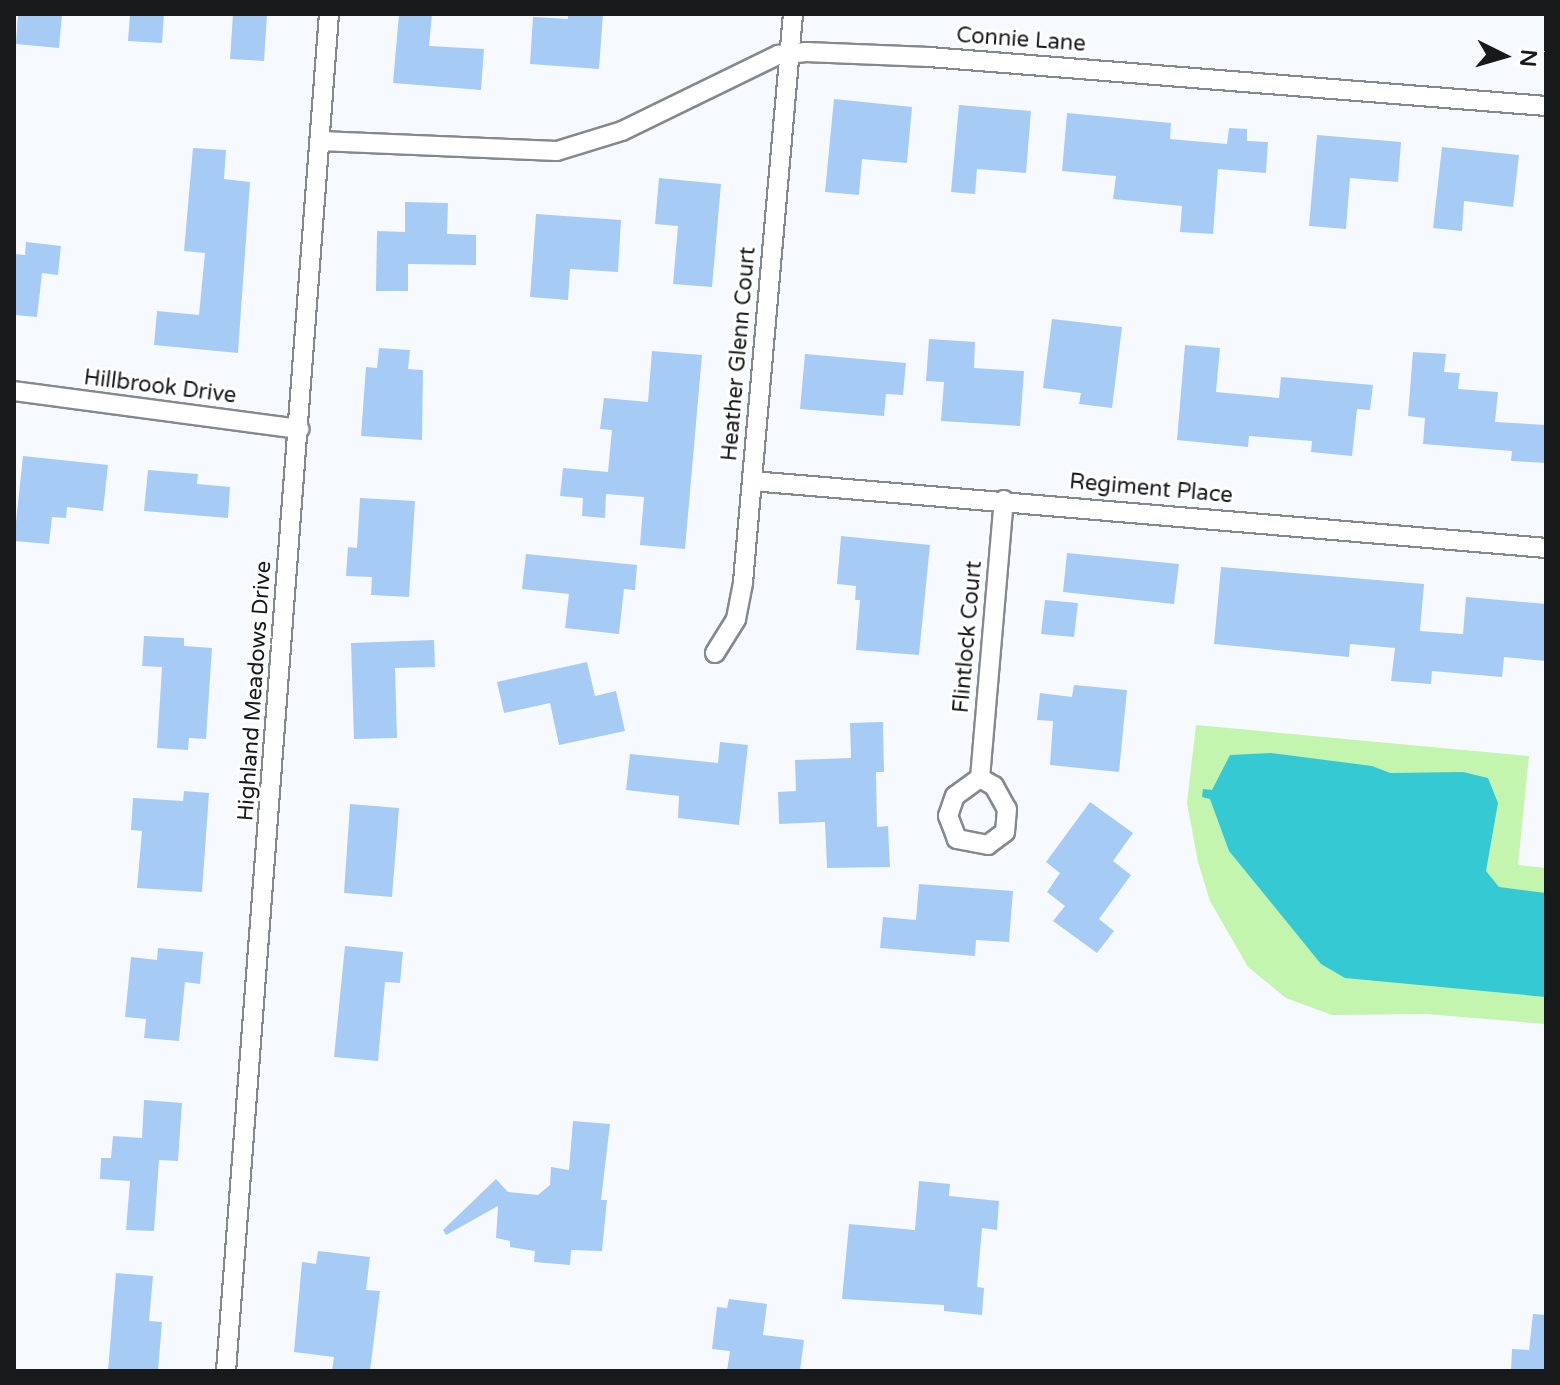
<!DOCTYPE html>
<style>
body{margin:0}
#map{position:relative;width:1560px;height:1385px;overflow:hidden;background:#f6faff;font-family:"Varela Round",sans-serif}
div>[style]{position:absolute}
.green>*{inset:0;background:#c3f5ae}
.water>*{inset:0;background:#35c9d4}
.building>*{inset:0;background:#a6cbf5}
.roads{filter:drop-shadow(2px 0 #85898d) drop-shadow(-2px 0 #85898d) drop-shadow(0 2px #85898d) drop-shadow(0 -2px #85898d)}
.street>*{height:18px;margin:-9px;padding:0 9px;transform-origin:9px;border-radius:9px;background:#fff}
span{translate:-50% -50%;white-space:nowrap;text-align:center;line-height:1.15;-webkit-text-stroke:6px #fff;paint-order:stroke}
.street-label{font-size:22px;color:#18191b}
.frame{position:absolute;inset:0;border:16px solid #18191b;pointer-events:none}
.north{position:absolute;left:1464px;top:16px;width:80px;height:80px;-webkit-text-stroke:6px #fff;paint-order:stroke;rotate:95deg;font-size:22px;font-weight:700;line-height:32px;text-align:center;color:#18191b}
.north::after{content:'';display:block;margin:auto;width:28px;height:36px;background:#18191b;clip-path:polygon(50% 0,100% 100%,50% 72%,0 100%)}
</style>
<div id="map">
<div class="green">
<div style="clip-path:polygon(1196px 725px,1529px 756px,1518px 865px,1546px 868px,1546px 1024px,1426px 1014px,1332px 1015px,1286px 998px,1248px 967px,1210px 901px,1198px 862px,1187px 803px)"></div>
</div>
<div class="water">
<div style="clip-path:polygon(1271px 753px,1372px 766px,1390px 773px,1463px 772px,1488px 778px,1498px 803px,1486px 871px,1499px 887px,1546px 893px,1546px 997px,1345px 978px,1321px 964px,1229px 851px,1210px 799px,1202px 797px,1203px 789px,1212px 790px,1230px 755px)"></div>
</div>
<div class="building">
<div style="clip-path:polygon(18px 14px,62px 14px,59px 48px,16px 44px)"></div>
<div style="clip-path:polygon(130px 14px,164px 14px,162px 43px,128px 41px)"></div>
<div style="clip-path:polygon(233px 14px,267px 14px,264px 61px,230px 59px)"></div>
<div style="clip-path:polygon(399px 14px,432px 14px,429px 46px,484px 49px,481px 90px,393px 83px)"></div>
<div style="clip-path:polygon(568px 14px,603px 14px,599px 69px,530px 64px,533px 17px,568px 19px)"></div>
<div style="clip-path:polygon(834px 99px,912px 107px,907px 163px,862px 159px,859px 195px,825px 192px)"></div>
<div style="clip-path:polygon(959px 105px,1031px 111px,1026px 173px,977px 169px,975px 194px,951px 192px)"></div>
<div style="clip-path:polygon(1067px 113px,1171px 123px,1170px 139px,1227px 144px,1229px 128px,1247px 129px,1247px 141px,1268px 142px,1266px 173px,1218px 169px,1213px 234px,1180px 232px,1182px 206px,1113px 199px,1116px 176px,1062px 171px)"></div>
<div style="clip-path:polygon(1317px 135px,1401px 142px,1398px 182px,1350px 178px,1346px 229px,1309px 226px)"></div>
<div style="clip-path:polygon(1442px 147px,1519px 155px,1513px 207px,1464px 201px,1462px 231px,1433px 228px)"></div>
<div style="clip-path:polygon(193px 148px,226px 150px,224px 179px,250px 182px,238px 353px,154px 345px,157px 311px,199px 315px,205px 253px,184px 251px)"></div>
<div style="clip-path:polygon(659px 178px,721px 184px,712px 287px,673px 284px,678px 226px,655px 224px)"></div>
<div style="clip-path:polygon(405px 202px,448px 203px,447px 234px,476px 235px,476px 265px,408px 264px,408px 291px,376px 291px,377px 231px,405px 232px)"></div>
<div style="clip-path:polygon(536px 214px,621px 220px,618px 272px,570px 269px,568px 300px,530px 297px)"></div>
<div style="clip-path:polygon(26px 242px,61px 246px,58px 275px,42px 273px,37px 317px,14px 315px,14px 254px,25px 255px)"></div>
<div style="clip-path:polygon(1052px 319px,1122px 327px,1112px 408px,1079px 404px,1081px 393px,1043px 388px)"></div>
<div style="clip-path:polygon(929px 339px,975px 342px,974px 368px,1024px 371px,1020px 426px,941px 421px,944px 382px,926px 381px)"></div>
<div style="clip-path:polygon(1185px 345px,1220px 348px,1216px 392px,1279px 398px,1281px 377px,1373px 385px,1370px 410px,1357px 409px,1352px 456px,1311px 452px,1312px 441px,1249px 436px,1248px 447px,1177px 440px)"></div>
<div style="clip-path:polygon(379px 348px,410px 350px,408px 369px,423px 370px,422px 440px,361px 436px,366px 367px,377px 368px)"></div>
<div style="clip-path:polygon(652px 351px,702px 355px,685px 549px,640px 545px,644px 497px,606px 494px,605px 518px,582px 516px,583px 498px,560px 496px,563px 468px,608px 472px,612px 430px,600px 429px,604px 398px,648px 402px)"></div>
<div style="clip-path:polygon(1413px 352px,1446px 354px,1444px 372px,1460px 373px,1458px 389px,1498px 392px,1495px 422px,1546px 425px,1546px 463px,1511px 461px,1512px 451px,1423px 444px,1425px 418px,1408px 416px)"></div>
<div style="clip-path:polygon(805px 354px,906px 363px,903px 395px,886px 394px,884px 416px,800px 409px)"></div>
<div style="clip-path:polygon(23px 456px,108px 465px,103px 511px,67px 507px,66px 518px,52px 517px,49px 544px,14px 541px)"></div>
<div style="clip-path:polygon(148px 470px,198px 474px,197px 484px,230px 487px,228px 518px,144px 511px)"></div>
<div style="clip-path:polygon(360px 498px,415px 501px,409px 597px,371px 595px,372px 577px,346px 576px,348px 547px,357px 548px)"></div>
<div style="clip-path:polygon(841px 536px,930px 545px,919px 655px,856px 650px,860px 600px,855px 600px,856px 586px,837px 584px)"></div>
<div style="clip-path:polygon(1067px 553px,1179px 564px,1174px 604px,1063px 592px)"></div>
<div style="clip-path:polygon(526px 554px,637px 565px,635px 590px,624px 589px,619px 634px,565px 628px,569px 594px,522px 589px)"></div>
<div style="clip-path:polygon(1221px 567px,1424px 584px,1420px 631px,1463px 634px,1466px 597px,1546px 604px,1546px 661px,1504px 657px,1502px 677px,1432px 671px,1431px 684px,1391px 681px,1395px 648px,1350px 644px,1349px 657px,1214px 644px)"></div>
<div style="clip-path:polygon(1045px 600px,1078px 603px,1074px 637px,1041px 634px)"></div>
<div style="clip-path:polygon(144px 636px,184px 638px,184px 646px,212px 648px,206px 739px,189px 738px,188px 750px,157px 748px,162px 667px,142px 666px)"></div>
<div style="clip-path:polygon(434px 640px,435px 667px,395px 668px,397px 738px,354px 739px,351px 643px)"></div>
<div style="clip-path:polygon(587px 662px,595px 696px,616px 691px,625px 731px,559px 745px,550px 703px,504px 713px,497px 682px)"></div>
<div style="clip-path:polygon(1074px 685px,1127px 690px,1119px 772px,1050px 765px,1053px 721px,1037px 720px,1040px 693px,1072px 697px)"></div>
<div style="clip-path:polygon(883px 722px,884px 772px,876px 772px,877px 827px,888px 826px,890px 867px,827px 868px,825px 822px,779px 824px,778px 792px,796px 791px,795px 760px,851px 758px,850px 723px)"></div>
<div style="clip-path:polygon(720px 742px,748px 745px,739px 825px,678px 818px,679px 796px,626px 790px,630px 754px,718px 763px)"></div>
<div style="clip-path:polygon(184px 791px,209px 793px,202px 892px,137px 888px,142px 831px,131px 830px,133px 798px,183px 801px)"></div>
<div style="clip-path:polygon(1090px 802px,1133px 833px,1113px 861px,1131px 875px,1099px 919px,1114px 931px,1097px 953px,1053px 921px,1065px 906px,1047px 892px,1060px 873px,1046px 862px)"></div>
<div style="clip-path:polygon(350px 804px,399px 808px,392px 897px,344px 893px)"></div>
<div style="clip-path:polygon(919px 884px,1013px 891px,1009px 942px,976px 940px,975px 956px,880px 948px,883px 917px,916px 920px)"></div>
<div style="clip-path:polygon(345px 946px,403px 952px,400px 983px,385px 982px,378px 1061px,334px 1057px)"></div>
<div style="clip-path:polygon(158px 948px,203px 952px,200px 984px,185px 982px,179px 1041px,144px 1038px,146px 1019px,125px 1017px,131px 957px,157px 960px)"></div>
<div style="clip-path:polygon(144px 1100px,182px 1103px,178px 1161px,159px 1160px,154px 1231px,126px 1230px,130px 1181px,100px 1179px,101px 1158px,111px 1158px,113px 1136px,142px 1138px)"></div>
<div style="clip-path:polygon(573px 1121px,610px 1124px,601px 1200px,607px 1200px,602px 1251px,571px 1250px,570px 1265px,534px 1262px,535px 1251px,510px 1247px,510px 1241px,496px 1238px,498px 1206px,446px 1235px,443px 1230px,496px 1179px,508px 1192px,538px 1195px,550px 1185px,551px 1167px,569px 1170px)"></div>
<div style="clip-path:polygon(919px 1181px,950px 1184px,949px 1196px,999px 1201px,997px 1230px,982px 1228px,977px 1287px,984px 1288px,982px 1315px,944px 1311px,944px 1305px,842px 1299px,849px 1224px,915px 1230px)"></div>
<div style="clip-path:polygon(318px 1251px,370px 1257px,366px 1290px,380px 1291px,370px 1371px,332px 1371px,334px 1357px,294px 1352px,302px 1262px,316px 1264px)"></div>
<div style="clip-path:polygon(116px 1273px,153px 1276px,149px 1321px,162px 1322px,158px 1371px,108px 1371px)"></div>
<div style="clip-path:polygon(729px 1299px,767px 1304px,763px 1335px,804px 1340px,800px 1371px,727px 1371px,730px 1351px,712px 1349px,717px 1307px,727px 1308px)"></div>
<div style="clip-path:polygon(1533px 1314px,1546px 1315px,1546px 1371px,1511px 1371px,1512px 1349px,1529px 1350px)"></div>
</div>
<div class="roads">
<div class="street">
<div style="left:320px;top:141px;width:237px;rotate:2.4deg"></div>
<div style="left:557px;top:151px;width:68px;rotate:-17.1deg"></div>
<div style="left:622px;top:131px;width:174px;rotate:-26deg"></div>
<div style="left:778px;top:55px;width:28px;rotate:-6deg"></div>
<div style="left:806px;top:52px;width:123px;rotate:2.3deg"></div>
<div style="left:929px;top:57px;width:619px;rotate:4.54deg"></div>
<div style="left:14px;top:391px;width:288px;rotate:7.6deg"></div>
<div style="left:752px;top:481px;width:797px;rotate:4.82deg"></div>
<div style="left:715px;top:653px;width:40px;rotate:-58deg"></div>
<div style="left:736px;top:619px;width:38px;rotate:-79deg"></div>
<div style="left:743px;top:582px;width:570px;rotate:-84.97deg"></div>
<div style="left:980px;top:778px;width:279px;rotate:-85.1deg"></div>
<div style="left:980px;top:778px;width:16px;rotate:30deg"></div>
<div style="left:994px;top:786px;width:26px;rotate:61deg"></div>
<div style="left:1007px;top:809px;width:23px;rotate:95deg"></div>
<div style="left:1005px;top:832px;width:21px;rotate:143deg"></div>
<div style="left:988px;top:845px;width:32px;rotate:-169deg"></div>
<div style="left:957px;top:839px;width:25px;rotate:-111deg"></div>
<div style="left:948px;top:816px;width:21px;rotate:-71deg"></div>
<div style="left:955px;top:796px;width:31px;rotate:-36deg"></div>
<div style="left:226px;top:1371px;width:1361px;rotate:-85.66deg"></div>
</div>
</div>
<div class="street-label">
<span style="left:1021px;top:40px;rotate:4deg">Connie Lane</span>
<span style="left:739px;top:354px;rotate:-85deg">Heather Glenn Court</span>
<span style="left:160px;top:387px;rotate:7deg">Hillbrook Drive</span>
<span style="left:1151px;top:489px;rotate:5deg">Regiment Place</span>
<span style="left:968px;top:637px;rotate:-85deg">Flintlock Court</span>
<span style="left:255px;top:691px;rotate:-86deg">Highland Meadows Drive</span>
</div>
<div class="frame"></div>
<div class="north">N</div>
</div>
